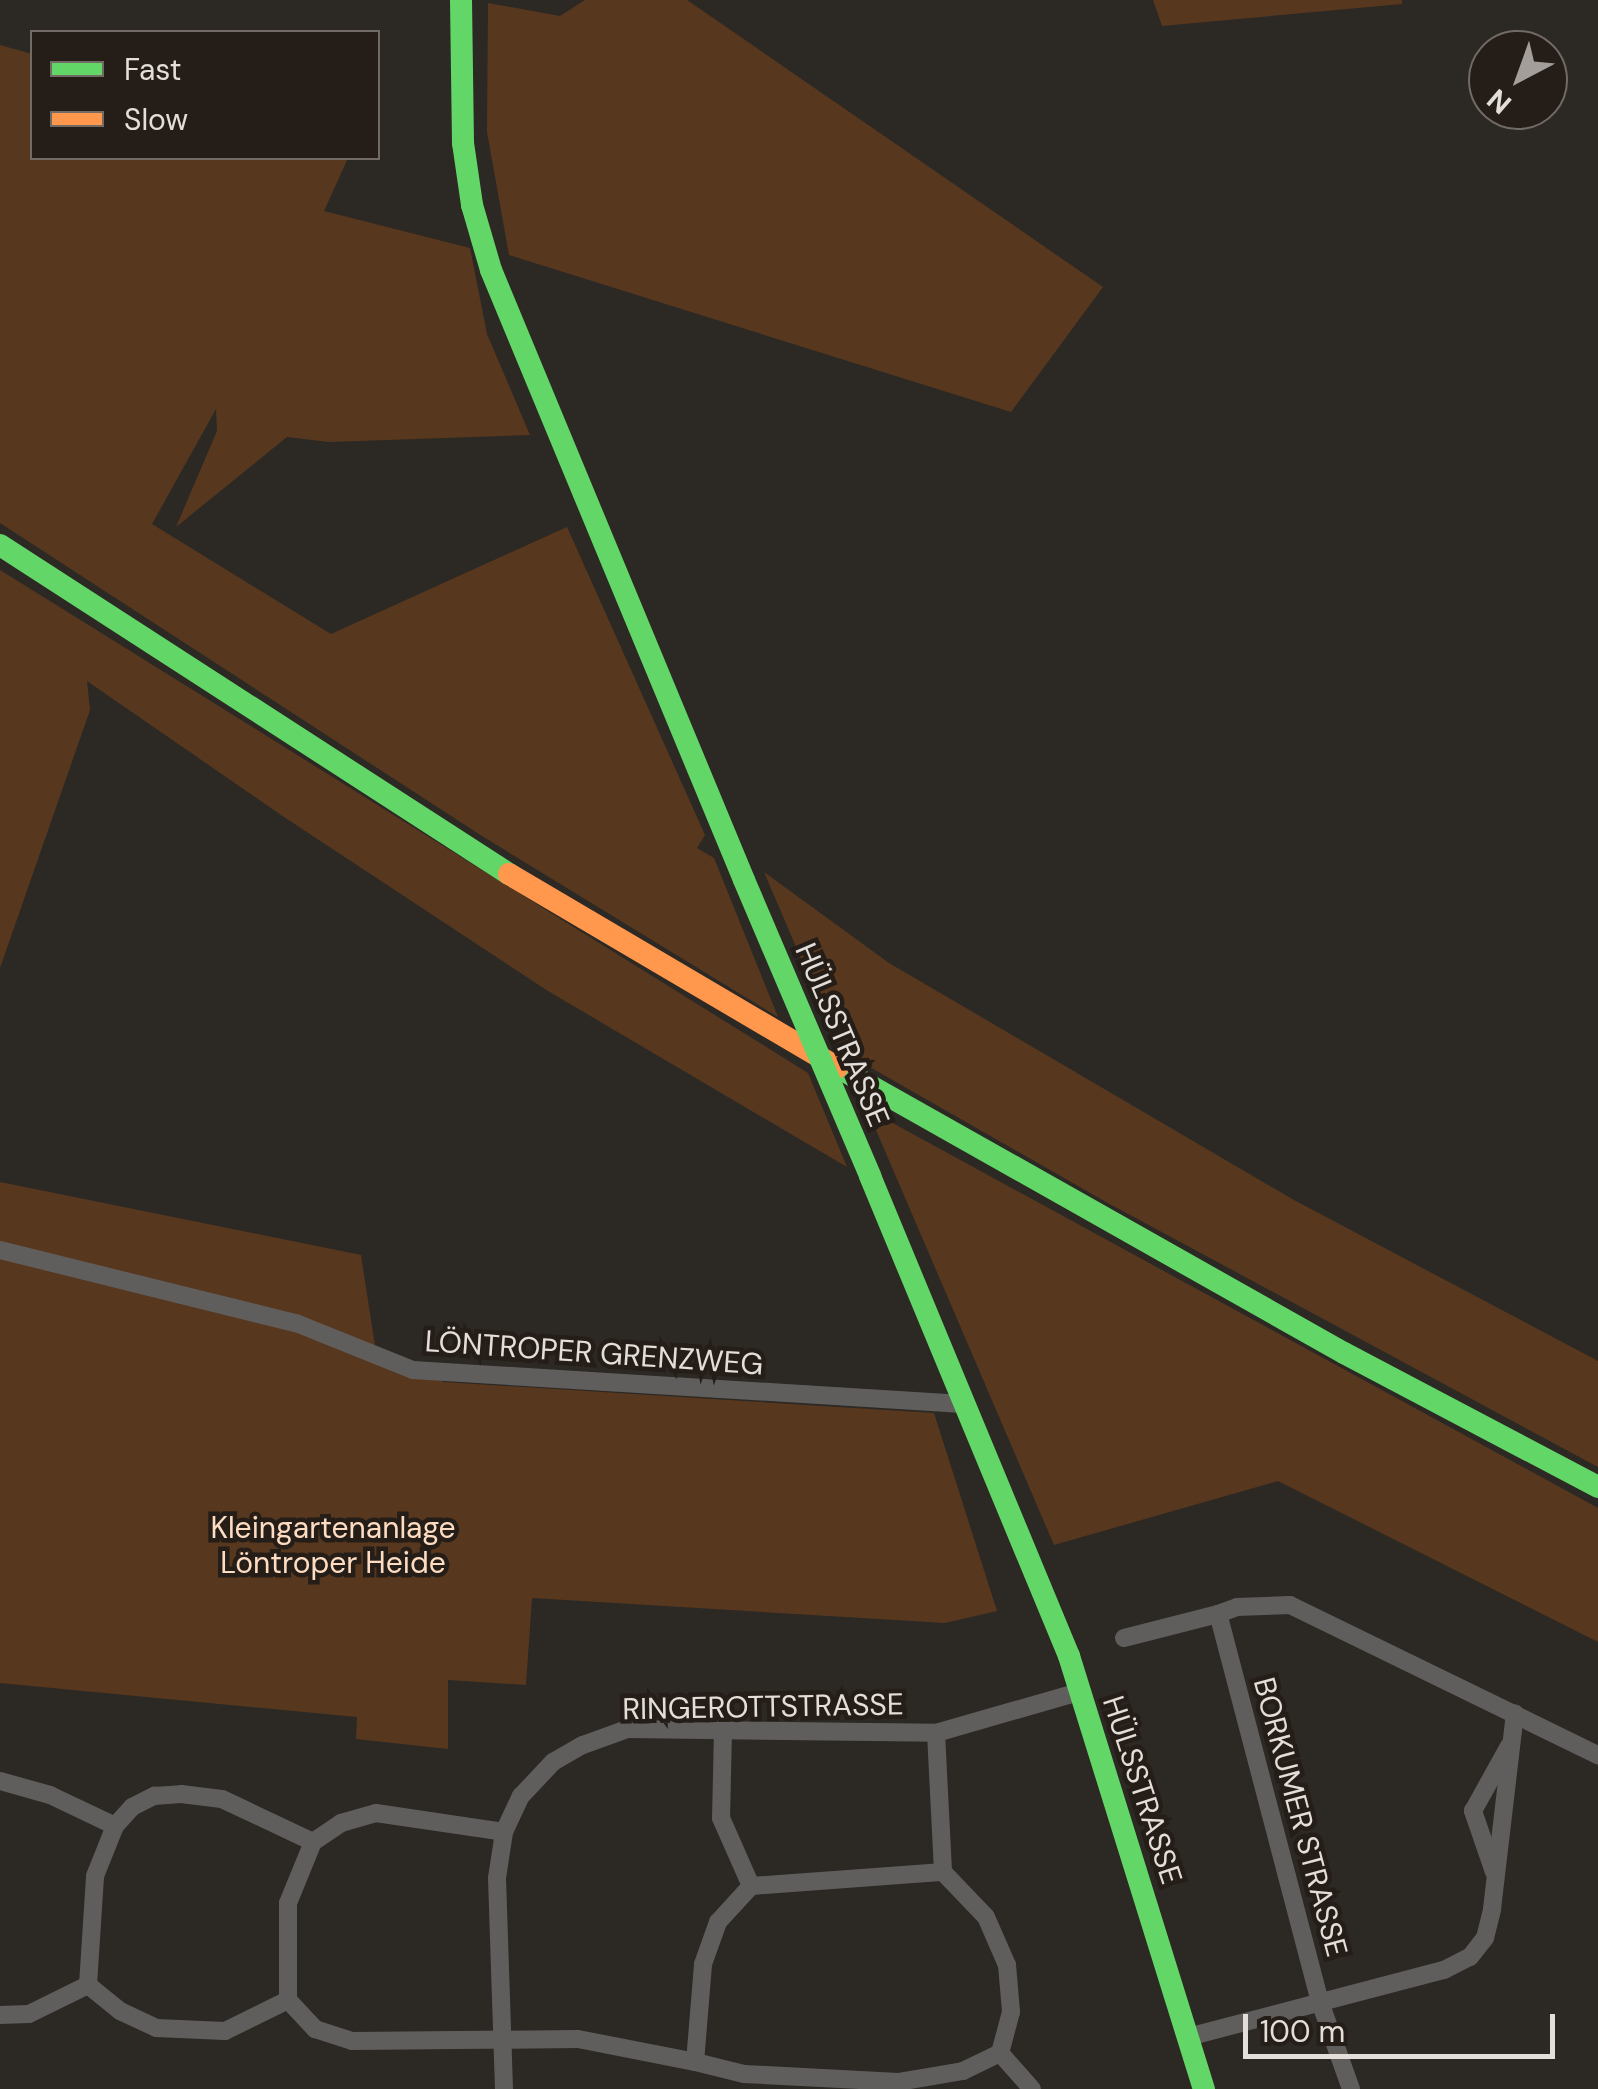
<!DOCTYPE html>
<meta charset="utf-8">
<style>
body{margin:0}
#map{position:relative;width:1598px;height:2089px;overflow:hidden;background:#2c2824;font-family:"DM Sans",sans-serif}
div>[style]{position:absolute}
.green>*{inset:0;background:#57381f}
.street>*{height:18px;margin:-9px;padding:0 9px;transform-origin:9px;border-radius:9px;background:#605e5d}
.fast>*{height:22px;margin:-11px;padding:0 11px;transform-origin:11px;border-radius:11px;background:#63d668}
.slow>*{height:22px;margin:-11px;padding:0 11px;transform-origin:11px;border-radius:11px;background:#ff974d}
.fast-bridge>*{height:22px;margin:-11px;padding:0 11px;transform-origin:11px;border-radius:11px;background:#63d668}
span{translate:-50% -50%;white-space:nowrap;text-align:center;line-height:1.15;-webkit-text-stroke:9px #251d17;paint-order:stroke}
.street-label{font-size:30px;color:#e3ded9}
.park-label{font-size:30px;color:#fedcc2}
.legend{position:absolute;left:30px;top:30px;width:350px;height:130px;box-sizing:border-box;background:#251d17;border:2px solid #716a65;margin:0;padding:12px 18px;list-style:none;font-size:30px;color:#e3ded9}
.legend li{display:flex;align-items:center;gap:20px;height:50px}
.legend b{width:50px;border:2px solid #716a65}
.north{position:absolute;left:1468px;top:30px;width:100px;height:100px;box-sizing:border-box;background:#251d17;border:2px solid #716a65;border-radius:50%;rotate:221deg;font-size:28px;font-weight:700;line-height:40px;text-align:center;color:#e3ded9}
.north::after{content:'';display:block;margin:auto;width:35px;height:45px;background:#a39e9a;clip-path:polygon(50% 0,100% 100%,50% 72%,0 100%)}
.scale{position:absolute;left:1243px;top:2014px;width:312px;height:45px;box-sizing:border-box;border:5px solid #e3ded9;border-top:0;padding-left:12px;font-size:30px;line-height:35px;white-space:nowrap;color:#e3ded9;-webkit-text-stroke:8px #251d17;paint-order:stroke}
</style>
<div id="map">
<div class="green">
<div style="clip-path:polygon(585px 0,687px 0,1103px 287px,1011px 412px,509px 255px,487px 132px,488px 3px,560px 16px)"></div>
<div style="clip-path:polygon(1153px 0,1402px 0,1402px 4px,1162px 26px)"></div>
<div style="clip-path:polygon(0 45px,32px 54px,32px 158px,348px 158px,324px 211px,470px 248px,487px 334px,530px 435px,329px 442px,287px 437px,176px 527px,217px 431px,216px 409px,152px 524px,331px 634px,567px 527px,705px 835px,697px 848px,714px 858px,778px 1017px,482px 836px,0 523px)"></div>
<div style="clip-path:polygon(0 570px,808px 1073px,847px 1167px,548px 991px,281px 815px,87px 681px,90px 710px,0 968px)"></div>
<div style="clip-path:polygon(764px 872px,889px 963px,1294px 1200px,1598px 1361px,1598px 1467px,1106px 1202px,840px 1050px)"></div>
<div style="clip-path:polygon(867px 1109px,1598px 1508px,1598px 1642px,1278px 1481px,1054px 1545px)"></div>
<div style="clip-path:polygon(0 1182px,361px 1255px,375px 1346px,419px 1364px,443px 1382px,934px 1413px,997px 1611px,945px 1623px,532px 1598px,526px 1685px,448px 1680px,448px 1749px,356px 1739px,357px 1717px,0 1683px)"></div>
</div>
<div class="street">
<div style="left:0;top:1250px;width:305px;rotate:13.9deg"></div>
<div style="left:296px;top:1323px;width:126px;rotate:21.9deg"></div>
<div style="left:413px;top:1370px;width:551px;rotate:3.54deg"></div>
<div style="left:1124px;top:1638px;width:97px;rotate:-14.3deg"></div>
<div style="left:723px;top:1731px;width:87px;rotate:91.3deg"></div>
<div style="left:721px;top:1818px;width:74px;rotate:66.2deg"></div>
<div style="left:936px;top:1733px;width:139px;rotate:87.1deg"></div>
<div style="left:0;top:1781px;width:52px;rotate:15.6deg"></div>
<div style="left:50px;top:1795px;width:72px;rotate:25.5deg"></div>
<div style="left:115px;top:1826px;width:25px;rotate:-48deg"></div>
<div style="left:132px;top:1807px;width:25px;rotate:-27deg"></div>
<div style="left:154px;top:1796px;width:27px;rotate:-4deg"></div>
<div style="left:181px;top:1794px;width:41px;rotate:7deg"></div>
<div style="left:222px;top:1799px;width:101px;rotate:25.3deg"></div>
<div style="left:313px;top:1842px;width:34px;rotate:-34deg"></div>
<div style="left:341px;top:1823px;width:36px;rotate:-16deg"></div>
<div style="left:376px;top:1813px;width:129px;rotate:8.4deg"></div>
<div style="left:943px;top:1872px;width:62px;rotate:46.3deg"></div>
<div style="left:986px;top:1917px;width:52px;rotate:66.4deg"></div>
<div style="left:1007px;top:1965px;width:47px;rotate:85.1deg"></div>
<div style="left:1011px;top:2012px;width:42px;rotate:105deg"></div>
<div style="left:1000px;top:2053px;width:41px;rotate:154.1deg"></div>
<div style="left:963px;top:2071px;width:66px;rotate:170.4deg"></div>
<div style="left:898px;top:2082px;width:154px;rotate:-177deg"></div>
<div style="left:744px;top:2074px;width:50px;rotate:-166.2deg"></div>
<div style="left:695px;top:2062px;width:98px;rotate:-85.3deg"></div>
<div style="left:703px;top:1964px;width:45px;rotate:-70.3deg"></div>
<div style="left:718px;top:1922px;width:49px;rotate:-47.5deg"></div>
<div style="left:751px;top:1886px;width:193px;rotate:-4.2deg"></div>
<div style="left:1494px;top:1872px;width:65px;rotate:-109deg"></div>
<div style="left:1473px;top:1811px;width:74px;rotate:-61deg"></div>
<div style="left:88px;top:1985px;width:109px;rotate:-86.3deg"></div>
<div style="left:95px;top:1876px;width:54px;rotate:-68.2deg"></div>
<div style="left:288px;top:2000px;width:97px;rotate:-90deg"></div>
<div style="left:288px;top:1903px;width:66px;rotate:-67.7deg"></div>
<div style="left:0;top:2015px;width:29px;rotate:-2deg"></div>
<div style="left:29px;top:2014px;width:66px;rotate:-26.2deg"></div>
<div style="left:88px;top:1985px;width:41px;rotate:39.1deg"></div>
<div style="left:120px;top:2011px;width:40px;rotate:25deg"></div>
<div style="left:156px;top:2028px;width:69px;rotate:2.5deg"></div>
<div style="left:225px;top:2031px;width:70px;rotate:-26.2deg"></div>
<div style="left:288px;top:2000px;width:40px;rotate:47deg"></div>
<div style="left:315px;top:2029px;width:39px;rotate:18deg"></div>
<div style="left:352px;top:2041px;width:226px;rotate:-0.5deg"></div>
<div style="left:578px;top:2039px;width:119px;rotate:11.1deg"></div>
<div style="left:1188px;top:2037px;width:265px;rotate:-14.7deg"></div>
<div style="left:1444px;top:1970px;width:29px;rotate:-27deg"></div>
<div style="left:1470px;top:1957px;width:24px;rotate:-52deg"></div>
<div style="left:1485px;top:1938px;width:30px;rotate:-76deg"></div>
<div style="left:1492px;top:1909px;width:197px;rotate:-83.3deg"></div>
<div style="left:1000px;top:2053px;width:48px;rotate:48.4deg"></div>
<div style="left:504px;top:2089px;width:211px;rotate:-91.9deg"></div>
<div style="left:497px;top:1878px;width:47px;rotate:-81.3deg"></div>
<div style="left:504px;top:1832px;width:40px;rotate:-65deg"></div>
<div style="left:521px;top:1796px;width:47px;rotate:-46.7deg"></div>
<div style="left:553px;top:1762px;width:34px;rotate:-30deg"></div>
<div style="left:583px;top:1745px;width:47px;rotate:-20deg"></div>
<div style="left:627px;top:1729px;width:309px;rotate:0.7deg"></div>
<div style="left:936px;top:1733px;width:149px;rotate:-16deg"></div>
<div style="left:1351px;top:2089px;width:92px;rotate:-109.6deg"></div>
<div style="left:1320px;top:2002px;width:401px;rotate:-104.7deg"></div>
<div style="left:1218px;top:1614px;width:20px;rotate:-20deg"></div>
<div style="left:1237px;top:1607px;width:53px;rotate:-2.2deg"></div>
<div style="left:1290px;top:1605px;width:343px;rotate:26deg"></div>
</div>
<div class="fast">
<div style="left:461px;top:0;width:143px;rotate:89.2deg"></div>
<div style="left:463px;top:143px;width:63px;rotate:81.7deg"></div>
<div style="left:472px;top:205px;width:68px;rotate:73.7deg"></div>
<div style="left:491px;top:270px;width:660px;rotate:67.47deg"></div>
<div style="left:0;top:545px;width:606px;rotate:32.88deg"></div>
<div style="left:837px;top:1067px;width:582px;rotate:29.43deg"></div>
<div style="left:1344px;top:1353px;width:287px;rotate:27.8deg"></div>
<div style="left:870px;top:1176px;width:520px;rotate:67.48deg"></div>
<div style="left:1069px;top:1656px;width:454px;rotate:72.7deg"></div>
</div>
<div class="slow">
<div style="left:509px;top:874px;width:381px;rotate:30.5deg"></div>
</div>
<div class="fast-bridge">
<div style="left:744px;top:880px;width:322px;rotate:66.9deg"></div>
</div>
<div class="street-label">
<span style="left:842px;top:1035px;rotate:67deg">HÜLSSTRASSE</span>
<span style="left:594px;top:1353px;rotate:4deg">LÖNTROPER GRENZWEG</span>
<span style="left:763px;top:1707px;rotate:-1deg">RINGEROTTSTRASSE</span>
<span style="left:1142px;top:1790px;rotate:72deg">HÜLSSTRASSE</span>
<span style="left:1300px;top:1817px;rotate:75deg">BORKUMER STRASSE</span>
</div>
<div class="park-label">
<span style="left:333px;top:1545px">Kleingartenanlage<br>Löntroper Heide</span>
</div>
<ul class="legend">
<li><b style="height:12px;background:#63d668"></b>Fast</li>
<li><b style="height:12px;background:#ff974d"></b>Slow</li>
</ul>
<div class="north">N</div>
<div class="scale">100 m</div>
</div>
